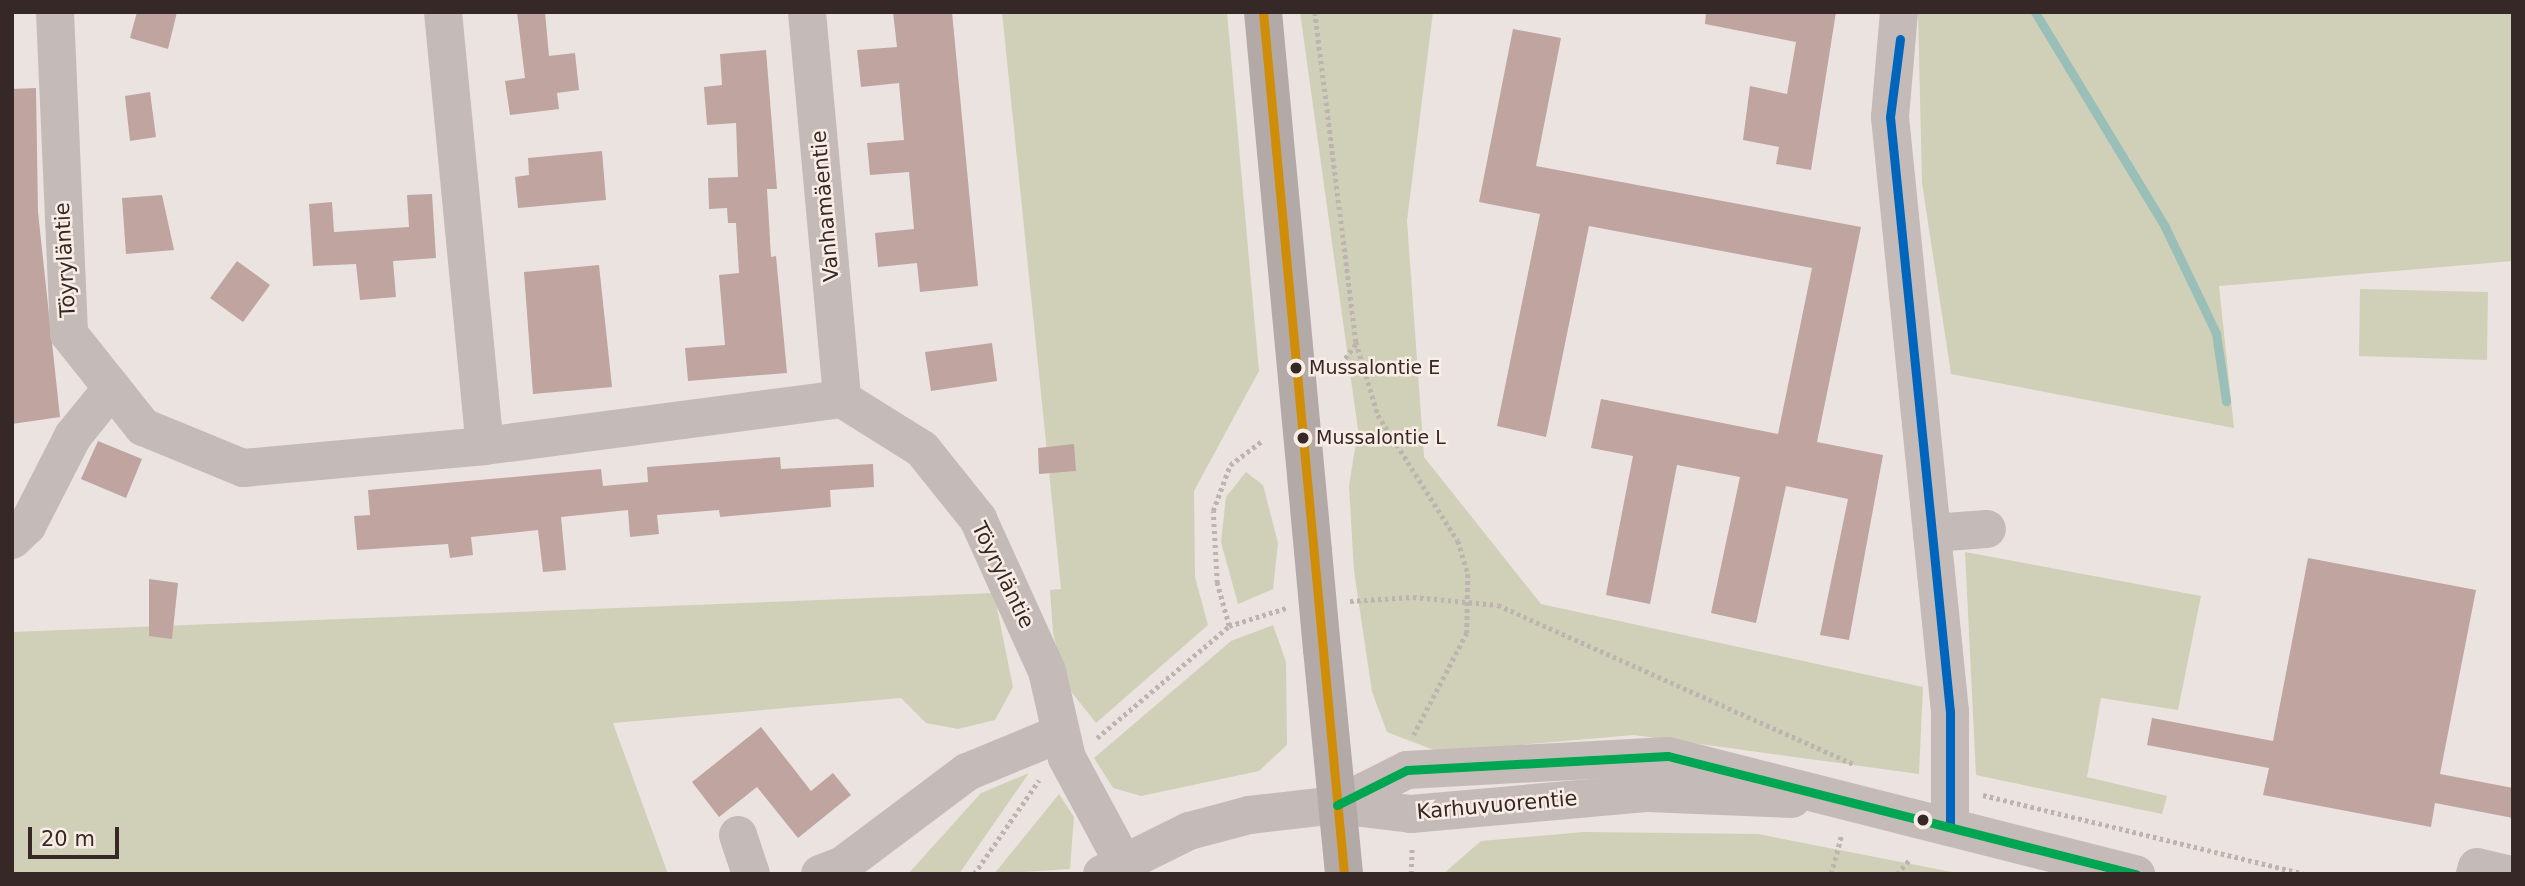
<!DOCTYPE html>
<meta charset="utf-8">
<style>
body{margin:0}
#map{position:relative;width:2525px;height:886px;overflow:hidden;background:#ebe3df;font-family:"DejaVu Sans",sans-serif}
div>[style]{position:absolute}
.green>*{inset:0;background:#d0d0b8}
.stream>*{height:9px;margin:-4.5px;padding:0 4.5px;transform-origin:4.5px;border-radius:4.5px;background:#9abfb8}
.building>*{inset:0;background:#bfa4a0}
.path>*{height:4.5px;margin-top:-2.25px;transform-origin:0;background:repeating-linear-gradient(90deg,#bdb4b0 0 3.5px,transparent 0 7px)}
.minor>*{height:38px;margin:-19px;padding:0 19px;transform-origin:19px;border-radius:19px;background:#c4bbb8}
.major>*{height:38px;margin:-19px;padding:0 19px;transform-origin:19px;border-radius:19px;background:#b3aaa7}
.major-bridge>*{height:38px;margin:-19px;padding:0 19px;transform-origin:19px;border-radius:19px;background:#b3aaa7}
.bus-1>*{height:9px;margin:-4.5px;padding:0 4.5px;transform-origin:4.5px;border-radius:4.5px;background:#d08d08}
.bus-2>*{height:9px;margin:-4.5px;padding:0 4.5px;transform-origin:4.5px;border-radius:4.5px;background:#0065bd}
.bus-3>*{height:9px;margin:-4.5px;padding:0 4.5px;transform-origin:4.5px;border-radius:4.5px;background:#00a651}
.dots>*{width:19px;height:19px;translate:-50% -50%;box-sizing:border-box;border:4px solid #f9ede5;border-radius:50%}
span{translate:-50% -50%;white-space:nowrap;text-align:center;line-height:1.15;-webkit-text-stroke:5px #f9ede5;paint-order:stroke}
.bus-label{font-size:19px;color:#352826}
.left{translate:0 -50%;text-align:left}
.street-label{font-size:21px;color:#352826}
.frame{position:absolute;inset:0;border:14px solid #352826;pointer-events:none}
.scale{position:absolute;left:28px;top:827px;width:91px;height:32px;box-sizing:border-box;border:4px solid #352826;border-top:0;padding-left:9px;font-size:21px;line-height:24px;white-space:nowrap;color:#352826;-webkit-text-stroke:5px #f9ede5;paint-order:stroke}
</style>
<div id="map">
<div class="green">
<div style="clip-path:polygon(1002px 12px,1227px 12px,1259px 371px,1194px 491px,1195px 577px,1208px 625px,1096px 723px,1066px 685px,1053px 633px,1050px 590px,1061px 589px)"></div>
<div style="clip-path:polygon(1300px 12px,1433px 12px,1407px 221px,1424px 457px,1541px 604px,1923px 687px,1919px 774px,1634px 735px,1439px 752px,1387px 732px,1372px 692px,1354px 571px,1349px 486px,1358px 430px)"></div>
<div style="clip-path:polygon(1918px 12px,2513px 12px,2513px 261px,2219px 286px,2234px 428px,1951px 374px,1922px 183px)"></div>
<div style="clip-path:polygon(2360px 289px,2488px 292px,2487px 360px,2359px 356px)"></div>
<div style="clip-path:polygon(1246px 472px,1263px 485px,1278px 543px,1273px 589px,1238px 604px,1221px 542px,1226px 497px)"></div>
<div style="clip-path:polygon(1965px 552px,2201px 596px,2178px 710px,2101px 698px,2087px 777px,2167px 796px,2162px 814px,1976px 775px)"></div>
<div style="clip-path:polygon(994px 593px,1013px 687px,995px 720px,958px 729px,926px 723px,901px 698px,613px 723px,668px 874px,12px 874px,12px 632px)"></div>
<div style="clip-path:polygon(1273px 625px,1286px 662px,1287px 745px,1259px 771px,1141px 796px,1113px 788px,1094px 758px,1231px 641px)"></div>
<div style="clip-path:polygon(1029px 773px,959px 874px,908px 874px,981px 793px)"></div>
<div style="clip-path:polygon(1059px 794px,1074px 817px,1070px 869px,994px 874px)"></div>
<div style="clip-path:polygon(1584px 832px,1758px 834px,1962px 874px,1443px 874px,1481px 841px)"></div>
</div>
<div class="stream">
<div style="left:2035px;top:12px;width:251px;rotate:58.8deg"></div>
<div style="left:2165px;top:227px;width:118px;rotate:64.3deg"></div>
<div style="left:2216px;top:333px;width:69px;rotate:81.6deg"></div>
</div>
<div class="building">
<div style="clip-path:polygon(137px 12px,177px 12px,168px 49px,130px 38px)"></div>
<div style="clip-path:polygon(517px 12px,545px 12px,549px 56px,575px 53px,579px 90px,557px 93px,559px 109px,510px 115px,505px 81px,525px 78px)"></div>
<div style="clip-path:polygon(893px 12px,952px 12px,978px 286px,920px 292px,917px 263px,878px 267px,875px 233px,914px 229px,909px 172px,870px 175px,867px 143px,904px 140px,899px 83px,861px 87px,857px 50px,897px 47px)"></div>
<div style="clip-path:polygon(1706px 12px,1836px 12px,1811px 170px,1776px 164px,1779px 147px,1743px 140px,1750px 86px,1787px 94px,1796px 42px,1705px 24px)"></div>
<div style="clip-path:polygon(1513px 29px,1561px 38px,1536px 166px,1861px 227px,1817px 442px,1883px 455px,1849px 640px,1820px 635px,1848px 499px,1786px 486px,1756px 623px,1711px 613px,1740px 477px,1677px 465px,1650px 604px,1606px 595px,1633px 456px,1591px 448px,1601px 399px,1778px 434px,1812px 268px,1589px 226px,1546px 437px,1497px 426px,1540px 214px,1479px 202px)"></div>
<div style="clip-path:polygon(766px 50px,777px 189px,767px 189px,771px 257px,776px 256px,787px 373px,688px 381px,685px 348px,725px 345px,719px 275px,739px 273px,736px 223px,728px 223px,727px 208px,709px 209px,708px 178px,738px 177px,736px 123px,707px 125px,704px 87px,722px 85px,720px 54px)"></div>
<div style="clip-path:polygon(36px 88px,38px 212px,60px 417px,12px 424px,12px 89px)"></div>
<div style="clip-path:polygon(150px 92px,156px 137px,130px 141px,125px 96px)"></div>
<div style="clip-path:polygon(602px 151px,606px 200px,518px 208px,515px 177px,529px 175px,528px 158px)"></div>
<div style="clip-path:polygon(432px 194px,436px 258px,393px 261px,396px 297px,360px 300px,356px 264px,313px 266px,309px 204px,332px 202px,334px 232px,409px 227px,407px 195px)"></div>
<div style="clip-path:polygon(162px 195px,174px 250px,126px 254px,122px 198px)"></div>
<div style="clip-path:polygon(237px 261px,270px 285px,243px 322px,210px 298px)"></div>
<div style="clip-path:polygon(599px 265px,612px 387px,533px 394px,524px 272px)"></div>
<div style="clip-path:polygon(992px 343px,997px 381px,931px 391px,925px 352px)"></div>
<div style="clip-path:polygon(98px 441px,142px 459px,126px 498px,81px 479px)"></div>
<div style="clip-path:polygon(1074px 444px,1076px 471px,1039px 474px,1038px 448px)"></div>
<div style="clip-path:polygon(780px 457px,781px 469px,873px 464px,874px 487px,830px 490px,831px 507px,720px 517px,719px 510px,657px 515px,659px 534px,630px 537px,628px 510px,561px 517px,566px 570px,543px 572px,538px 530px,471px 537px,473px 555px,450px 558px,448px 544px,357px 550px,354px 516px,370px 515px,368px 490px,601px 469px,603px 486px,648px 482px,647px 467px)"></div>
<div style="clip-path:polygon(2308px 558px,2476px 590px,2440px 774px,2513px 788px,2513px 818px,2435px 803px,2431px 827px,2263px 795px,2269px 768px,2147px 745px,2152px 718px,2273px 741px)"></div>
<div style="clip-path:polygon(149px 579px,178px 583px,172px 639px,149px 636px)"></div>
<div style="clip-path:polygon(761px 727px,811px 791px,833px 773px,851px 795px,798px 838px,757px 787px,719px 817px,692px 782px)"></div>
</div>
<div class="path">
<div style="left:1315px;top:12px;width:333px;rotate:82.9deg"></div>
<div style="left:1356px;top:342px;width:76px;rotate:73.2deg"></div>
<div style="left:1378px;top:415px;width:149px;rotate:57.6deg"></div>
<div style="left:1458px;top:541px;width:34px;rotate:73deg"></div>
<div style="left:1468px;top:574px;width:59px;rotate:91deg"></div>
<div style="left:1467px;top:633px;width:115px;rotate:117.5deg"></div>
<div style="left:1341px;top:364px;width:26px;rotate:-54deg"></div>
<div style="left:1350px;top:601px;width:63px;rotate:-3.6deg"></div>
<div style="left:1413px;top:597px;width:85px;rotate:5.4deg"></div>
<div style="left:1498px;top:605px;width:392px;rotate:24.1deg"></div>
<div style="left:1229px;top:626px;width:45px;rotate:-105.6deg"></div>
<div style="left:1217px;top:583px;width:72px;rotate:-93.2deg"></div>
<div style="left:1213px;top:511px;width:49px;rotate:-69.7deg"></div>
<div style="left:1230px;top:465px;width:39px;rotate:-37deg"></div>
<div style="left:1097px;top:738px;width:173px;rotate:-40.3deg"></div>
<div style="left:1229px;top:626px;width:60px;rotate:-17.5deg"></div>
<div style="left:1983px;top:795px;width:331px;rotate:13.8deg"></div>
<div style="left:571px;top:874px;width:6px"></div>
<div style="left:974px;top:874px;width:114px;rotate:-55.3deg"></div>
<div style="left:1411px;top:874px;width:27px;rotate:-88deg"></div>
<div style="left:1831px;top:874px;width:42px;rotate:-75deg"></div>
<div style="left:1897px;top:874px;width:20px;rotate:-49deg"></div>
</div>
<div class="minor">
<div style="left:55px;top:12px;width:322px;rotate:87.5deg"></div>
<div style="left:69px;top:334px;width:119px;rotate:51.5deg"></div>
<div style="left:143px;top:427px;width:108px;rotate:22.3deg"></div>
<div style="left:243px;top:468px;width:243px;rotate:-5.2deg"></div>
<div style="left:485px;top:446px;width:360px;rotate:-7.5deg"></div>
<div style="left:842px;top:399px;width:94px;rotate:32deg"></div>
<div style="left:922px;top:449px;width:90px;rotate:51.3deg"></div>
<div style="left:978px;top:519px;width:167px;rotate:65.6deg"></div>
<div style="left:1047px;top:671px;width:89px;rotate:77.1deg"></div>
<div style="left:1067px;top:758px;width:116px;rotate:61.7deg"></div>
<div style="left:443px;top:12px;width:436px;rotate:84.5deg"></div>
<div style="left:807px;top:12px;width:389px;rotate:84.8deg"></div>
<div style="left:1899px;top:12px;width:105px;rotate:94.9deg"></div>
<div style="left:1890px;top:117px;width:598px;rotate:84.24deg"></div>
<div style="left:1950px;top:712px;width:112px;rotate:90deg"></div>
<div style="left:1932px;top:533px;width:55px;rotate:-4.2deg"></div>
<div style="left:12px;top:540px;width:21px;rotate:-43deg"></div>
<div style="left:27px;top:526px;width:101px;rotate:-62.9deg"></div>
<div style="left:73px;top:436px;width:62px;rotate:-50.9deg"></div>
<div style="left:1337px;top:805px;width:78px;rotate:-26.6deg"></div>
<div style="left:1407px;top:770px;width:261px;rotate:-3.1deg"></div>
<div style="left:1668px;top:756px;width:483px;rotate:14.2deg"></div>
<div style="left:738px;top:835px;width:41px;rotate:71.6deg"></div>
<div style="left:820px;top:874px;width:25px;rotate:-21deg"></div>
<div style="left:843px;top:865px;width:155px;rotate:-36.9deg"></div>
<div style="left:967px;top:772px;width:100px;rotate:-22.4deg"></div>
<div style="left:1102px;top:874px;width:97px;rotate:-26.3deg"></div>
<div style="left:1189px;top:831px;width:62px;rotate:-14.9deg"></div>
<div style="left:1249px;top:815px;width:89px;rotate:-6.5deg"></div>
<div style="left:1337px;top:805px;width:75px;rotate:6.9deg"></div>
<div style="left:1411px;top:814px;width:238px;rotate:-5.1deg"></div>
<div style="left:1648px;top:793px;width:144px;rotate:2.4deg"></div>
<div style="left:2475px;top:874px;width:7px;rotate:-74deg"></div>
<div style="left:2477px;top:867px;width:32px;rotate:13deg"></div>
</div>
<div class="major">
<div style="left:1263px;top:12px;width:541px;rotate:84.7deg"></div>
<div style="left:1322px;top:649px;width:226px;rotate:84.4deg"></div>
</div>
<div class="major-bridge">
<div style="left:1313px;top:551px;width:98px;rotate:84.8deg"></div>
</div>
<div class="bus-1">
<div style="left:1263px;top:12px;width:866px;rotate:84.63deg"></div>
</div>
<div class="bus-2">
<div style="left:1900px;top:39px;width:79px;rotate:97.3deg"></div>
<div style="left:1890px;top:117px;width:598px;rotate:84.24deg"></div>
<div style="left:1950px;top:712px;width:112px;rotate:90deg"></div>
</div>
<div class="bus-3">
<div style="left:1337px;top:805px;width:78px;rotate:-26.6deg"></div>
<div style="left:1407px;top:770px;width:261px;rotate:-3.1deg"></div>
<div style="left:1668px;top:756px;width:483px;rotate:14.2deg"></div>
</div>
<div class="dots">
<div style="left:1296px;top:368px;background:#352826"></div>
<div style="left:1303px;top:438px;background:#352826"></div>
<div style="left:1923px;top:820px;background:#352826"></div>
</div>
<div class="bus-label">
<span class="left" style="left:1309px;top:368px">Mussalontie E</span>
<span class="left" style="left:1316px;top:438px">Mussalontie L</span>
</div>
<div class="street-label">
<span style="left:825px;top:206px;rotate:-95deg">Vanhamäentie</span>
<span style="left:65px;top:260px;rotate:-93deg">Töyryläntie</span>
<span style="left:1003px;top:575px;rotate:64deg">Töyryläntie</span>
<span style="left:1497px;top:805px;rotate:-5deg">Karhuvuorentie</span>
</div>
<div class="frame"></div>
<div class="scale">20 m</div>
</div>
